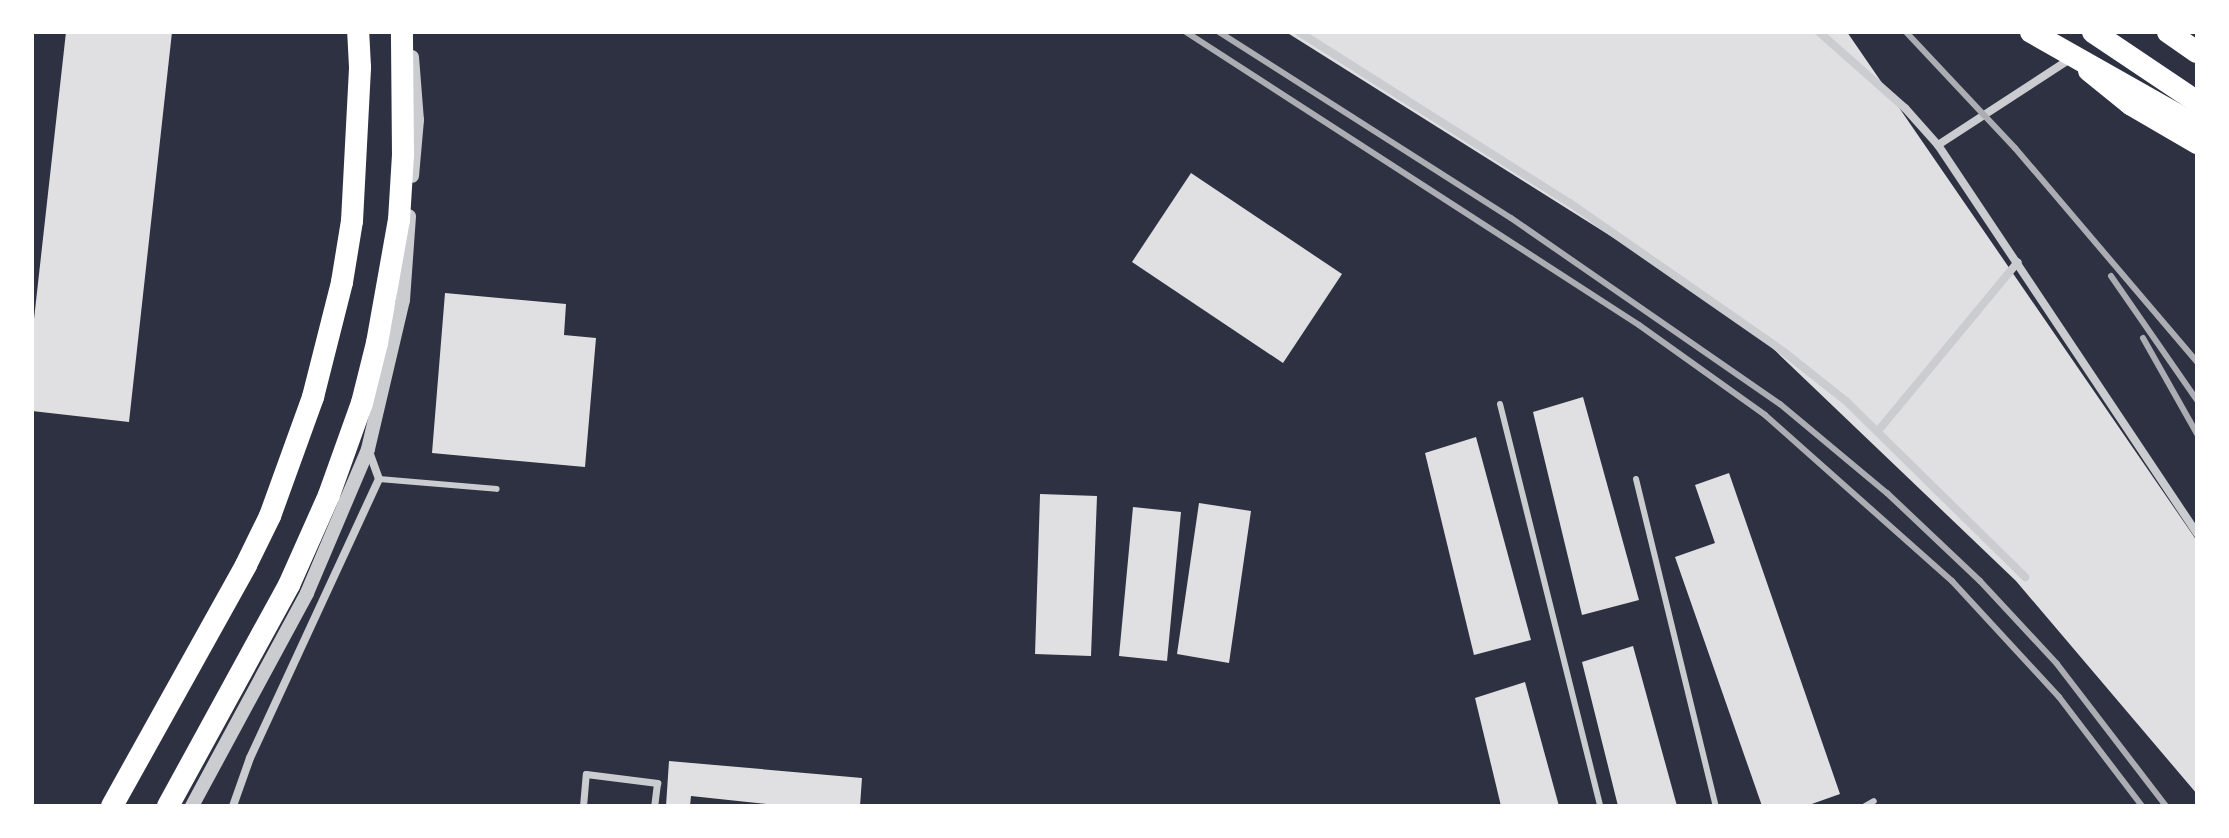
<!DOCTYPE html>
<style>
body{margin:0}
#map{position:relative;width:2229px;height:838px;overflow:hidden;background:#2d3142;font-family:"Titillium Web",sans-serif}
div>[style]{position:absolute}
.building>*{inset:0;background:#e0e0e3}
.service>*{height:6px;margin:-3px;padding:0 3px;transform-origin:3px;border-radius:3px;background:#caccd0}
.pedestrian>*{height:7px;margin:-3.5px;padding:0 3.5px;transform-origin:3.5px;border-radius:3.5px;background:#caccd0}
.minor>*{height:8px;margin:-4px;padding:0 4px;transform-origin:4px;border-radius:4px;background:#caccd0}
.tertiary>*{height:14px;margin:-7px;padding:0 7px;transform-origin:7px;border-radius:7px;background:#caccd0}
.primary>*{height:20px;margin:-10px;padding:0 10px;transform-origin:10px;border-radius:10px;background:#fff}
.trunk>*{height:22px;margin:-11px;padding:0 11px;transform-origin:11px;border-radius:11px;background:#fff}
.rail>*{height:6px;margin:-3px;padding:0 3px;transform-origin:3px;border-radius:3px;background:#abadb3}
span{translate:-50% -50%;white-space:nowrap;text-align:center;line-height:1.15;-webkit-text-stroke:6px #fff;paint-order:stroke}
.frame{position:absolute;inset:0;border:34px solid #fff;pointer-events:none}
</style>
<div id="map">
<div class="building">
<div style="clip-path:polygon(66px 32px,172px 32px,129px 422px,32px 411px,32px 337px)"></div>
<div style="clip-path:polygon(1286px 32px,1847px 32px,2197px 541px,2197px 794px,2016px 581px,1741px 318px)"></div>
<div style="clip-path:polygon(1191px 173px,1342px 274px,1283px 363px,1132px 262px)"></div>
<div style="clip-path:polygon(445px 293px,566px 304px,564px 335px,596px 338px,585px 467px,432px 453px)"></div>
<div style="clip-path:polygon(1583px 397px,1639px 600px,1582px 615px,1533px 412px)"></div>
<div style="clip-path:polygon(1476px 437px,1531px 640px,1474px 655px,1425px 453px)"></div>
<div style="clip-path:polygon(1729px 473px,1840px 794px,1806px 806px,1762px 806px,1675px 557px,1715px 543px,1695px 485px)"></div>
<div style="clip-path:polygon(1040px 494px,1097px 496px,1091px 656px,1035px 654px)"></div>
<div style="clip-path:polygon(1199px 503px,1251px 511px,1229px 663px,1177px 654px)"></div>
<div style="clip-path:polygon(1133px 507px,1181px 512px,1167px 661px,1119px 656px)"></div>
<div style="clip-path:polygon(1633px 646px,1677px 806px,1618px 806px,1582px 662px)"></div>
<div style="clip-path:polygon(1525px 682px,1559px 806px,1501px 806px,1475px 698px)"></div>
<div style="clip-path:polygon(669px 761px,862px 778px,860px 806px,785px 806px,691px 796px,690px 806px,666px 806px)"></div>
</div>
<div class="service">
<div style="left:1500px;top:404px;width:414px;rotate:76deg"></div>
<div style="left:379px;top:479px;width:118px;rotate:4.8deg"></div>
<div style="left:1636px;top:479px;width:337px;rotate:76.3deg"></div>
<div style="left:1865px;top:806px;width:10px;rotate:-29deg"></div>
</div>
<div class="pedestrian">
<div style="left:583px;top:806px;width:32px;rotate:-85deg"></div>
<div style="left:586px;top:774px;width:72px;rotate:7.2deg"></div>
<div style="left:657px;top:783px;width:23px;rotate:97deg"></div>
</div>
<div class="minor">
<div style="left:1299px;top:32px;width:320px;rotate:32.3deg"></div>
<div style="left:1570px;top:203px;width:261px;rotate:34.8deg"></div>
<div style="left:1784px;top:352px;width:80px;rotate:38.4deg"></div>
<div style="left:1847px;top:402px;width:250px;rotate:44.5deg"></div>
<div style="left:1819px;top:32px;width:115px;rotate:41.5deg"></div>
<div style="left:1905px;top:108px;width:50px;rotate:48.3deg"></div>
<div style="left:1938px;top:145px;width:467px;rotate:56.3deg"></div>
<div style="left:1938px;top:145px;width:161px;rotate:-33.1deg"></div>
<div style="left:1878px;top:431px;width:219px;rotate:-50.4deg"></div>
<div style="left:233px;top:806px;width:51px;rotate:-70.5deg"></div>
<div style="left:250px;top:758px;width:307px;rotate:-65.2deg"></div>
<div style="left:379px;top:479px;width:32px;rotate:-110deg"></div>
</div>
<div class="tertiary">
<div style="left:412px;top:57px;width:63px;rotate:85.5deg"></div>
<div style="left:417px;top:120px;width:56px;rotate:95.1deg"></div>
<div style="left:192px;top:806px;width:242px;rotate:-61.6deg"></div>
<div style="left:307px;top:593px;width:156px;rotate:-67deg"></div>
<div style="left:368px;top:449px;width:153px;rotate:-76.8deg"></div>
<div style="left:403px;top:300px;width:84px;rotate:-85.9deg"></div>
</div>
<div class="primary">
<div style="left:2088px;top:71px;width:54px;rotate:39deg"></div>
<div style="left:2130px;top:105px;width:78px;rotate:30.2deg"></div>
</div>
<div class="trunk">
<div style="left:2031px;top:32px;width:191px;rotate:29.5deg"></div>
<div style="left:2093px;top:32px;width:125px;rotate:33.9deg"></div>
<div style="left:2168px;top:32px;width:35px;rotate:35deg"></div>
<div style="left:112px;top:806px;width:276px;rotate:-60.9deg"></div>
<div style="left:246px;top:565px;width:55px;rotate:-63.9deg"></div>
<div style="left:270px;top:516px;width:127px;rotate:-70.1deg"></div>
<div style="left:313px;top:397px;width:119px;rotate:-75.8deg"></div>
<div style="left:342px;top:282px;width:62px;rotate:-80.7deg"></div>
<div style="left:352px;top:221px;width:154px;rotate:-87deg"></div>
<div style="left:360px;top:67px;width:35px;rotate:-93deg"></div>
<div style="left:168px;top:806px;width:252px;rotate:-61.3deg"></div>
<div style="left:289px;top:585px;width:98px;rotate:-66deg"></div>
<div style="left:329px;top:495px;width:98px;rotate:-70.3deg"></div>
<div style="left:362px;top:403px;width:62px;rotate:-76deg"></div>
<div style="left:377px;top:343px;width:125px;rotate:-79.9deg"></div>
<div style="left:399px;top:220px;width:65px;rotate:-86.5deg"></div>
<div style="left:403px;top:155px;width:123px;rotate:-90.5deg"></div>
</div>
<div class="rail">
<div style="left:1186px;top:32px;width:539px;rotate:32.89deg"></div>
<div style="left:1639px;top:325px;width:155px;rotate:35.5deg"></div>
<div style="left:1765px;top:415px;width:250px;rotate:41.6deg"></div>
<div style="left:1952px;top:581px;width:158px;rotate:47.3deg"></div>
<div style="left:2059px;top:697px;width:137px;rotate:52.7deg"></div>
<div style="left:1219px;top:32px;width:346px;rotate:32.5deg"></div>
<div style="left:1511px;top:218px;width:327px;rotate:34.7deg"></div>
<div style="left:1780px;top:404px;width:139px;rotate:39.8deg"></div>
<div style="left:1887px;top:493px;width:128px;rotate:43.4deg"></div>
<div style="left:1980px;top:581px;width:113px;rotate:47.1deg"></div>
<div style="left:2057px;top:664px;width:179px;rotate:52.5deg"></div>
<div style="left:1906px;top:32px;width:159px;rotate:46.8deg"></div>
<div style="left:2015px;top:148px;width:281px;rotate:49.6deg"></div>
<div style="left:2111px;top:276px;width:151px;rotate:55.3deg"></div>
<div style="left:2143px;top:338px;width:110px;rotate:60.6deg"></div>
</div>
<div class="frame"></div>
</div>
